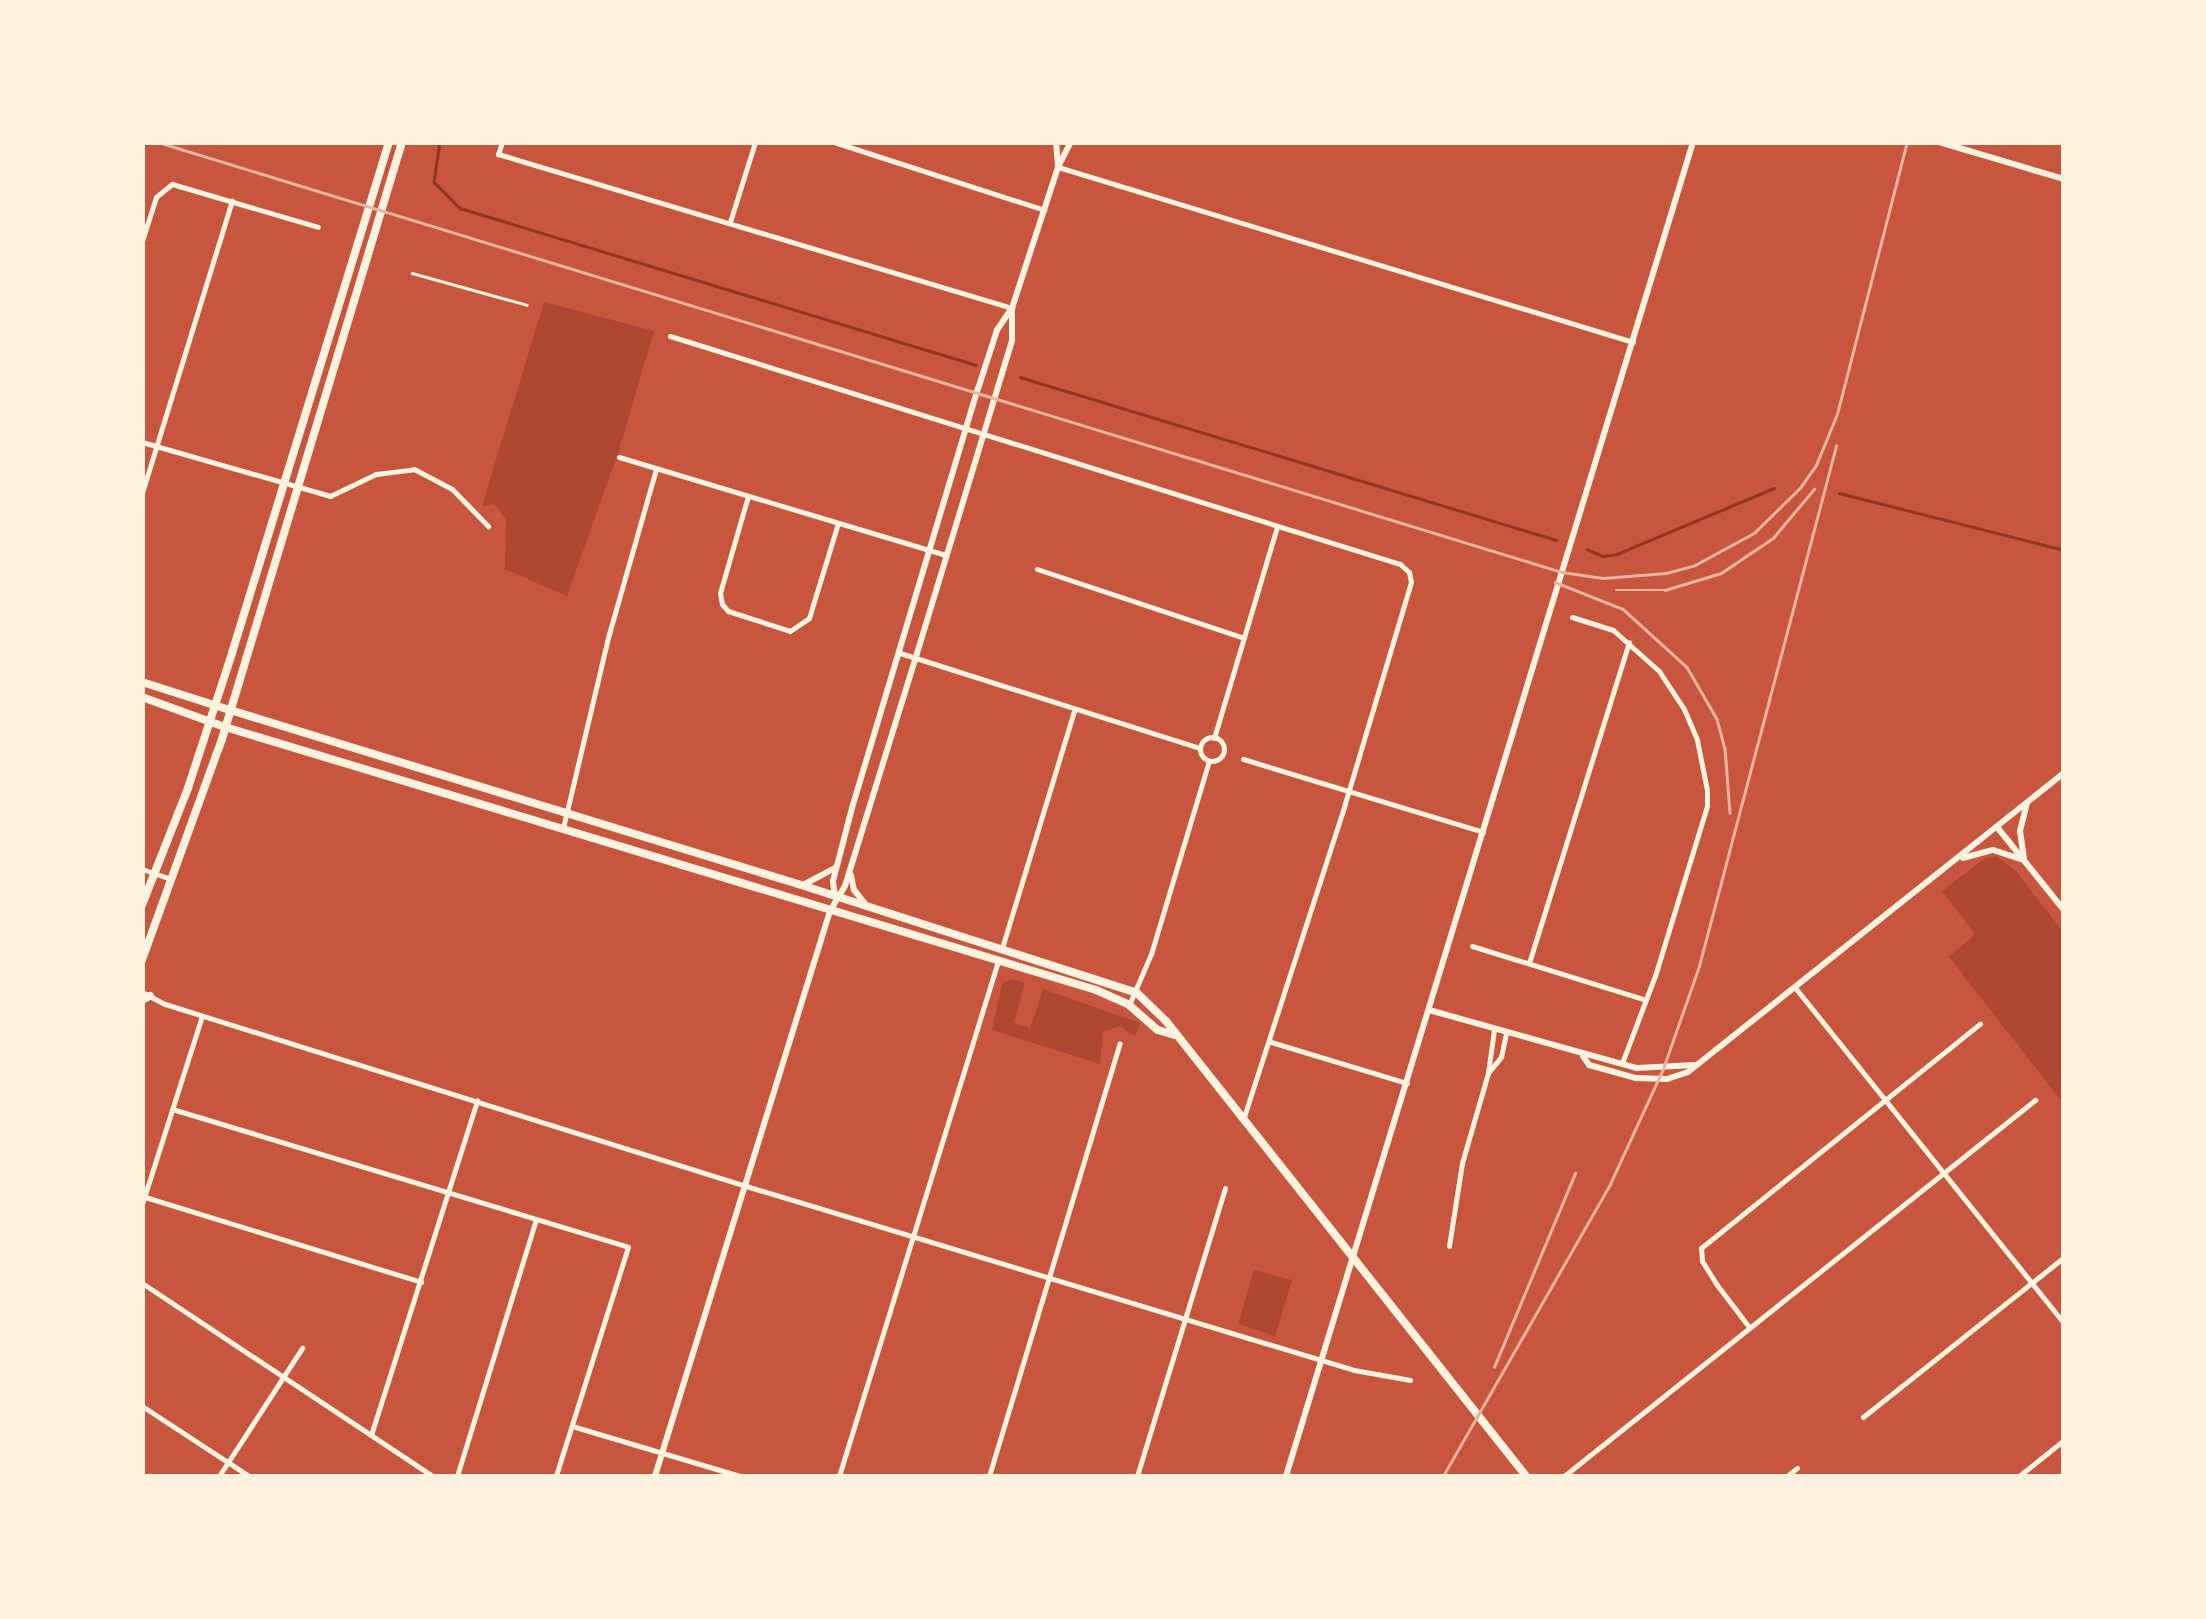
<!DOCTYPE html>
<style>
body{margin:0}
#map{position:relative;width:2206px;height:1619px;overflow:hidden;background:#c8553d;font-family:Rubik,sans-serif}
div>[style]{position:absolute}
.green>*{inset:0;background:#ae4732}
.stream>*{height:2.5px;margin:-1.25px;padding:0 1.25px;transform-origin:1.25px;border-radius:1.25px;background:#8f3625}
.service>*{height:2.5px;margin:-1.25px;padding:0 1.25px;transform-origin:1.25px;border-radius:1.25px;background:#fff3e0}
.minor>*{height:5px;margin:-2.5px;padding:0 2.5px;transform-origin:2.5px;border-radius:2.5px;background:#fff3e0}
.minor>.ring{margin:-2.5px;padding:0;box-sizing:content-box;background:none;border:5px solid #fff3e0;border-radius:50%}
.tertiary>*{height:6px;margin:-3px;padding:0 3px;transform-origin:3px;border-radius:3px;background:#fff3e0}
.secondary>*{height:8px;margin:-4px;padding:0 4px;transform-origin:4px;border-radius:4px;background:#fff3e0}
.primary>*{height:8px;margin:-4px;padding:0 4px;transform-origin:4px;border-radius:4px;background:#fff3e0}
.rail>*{height:2.5px;margin:-1.25px;padding:0 1.25px;transform-origin:1.25px;border-radius:1.25px;background:#e9b49f}
span{translate:-50% -50%;white-space:nowrap;text-align:center;line-height:1.15;-webkit-text-stroke:9px #fff3e0;paint-order:stroke}
.frame{position:absolute;inset:0;border:145px solid #fff3e0;pointer-events:none}
</style>
<div id="map">
<div class="green">
<div style="clip-path:polygon(544px 302px,654px 331px,619px 450px,567px 596px,505px 569px,506px 519px,494px 504px,482px 506px)"></div>
<div style="clip-path:polygon(1996px 856px,2016px 871px,2063px 932px,2063px 1103px,1949px 957px,1975px 934px,1942px 891px,1984px 859px)"></div>
<div style="clip-path:polygon(1011px 979px,1025px 983px,1014px 1023px,1030px 1028px,1043px 989px,1140px 1023px,1135px 1036px,1120px 1026px,1103px 1032px,1100px 1064px,992px 1030px,1002px 984px)"></div>
<div style="clip-path:polygon(1254px 1270px,1292px 1280px,1275px 1336px,1238px 1324px)"></div>
</div>
<div class="stream">
<div style="left:440px;top:142px;width:40px;rotate:98.5deg"></div>
<div style="left:434px;top:182px;width:37px;rotate:45deg"></div>
<div style="left:460px;top:208px;width:539px;rotate:16.92deg"></div>
<div style="left:1020px;top:377px;width:560px;rotate:16.91deg"></div>
<div style="left:1839px;top:493px;width:232px;rotate:14.2deg"></div>
<div style="left:1587px;top:549px;width:17px;rotate:24deg"></div>
<div style="left:1603px;top:556px;width:14px;rotate:-8deg"></div>
<div style="left:1617px;top:554px;width:170px;rotate:-22.8deg"></div>
</div>
<div class="service">
<div style="left:412px;top:273px;width:119px;rotate:15.5deg"></div>
</div>
<div class="minor">
<div style="left:502px;top:142px;width:13px;rotate:108deg"></div>
<div style="left:498px;top:154px;width:537px;rotate:16.68deg"></div>
<div style="left:834px;top:142px;width:221px;rotate:17.9deg"></div>
<div style="left:1058px;top:167px;width:601px;rotate:16.93deg"></div>
<div style="left:730px;top:222px;width:84px;rotate:-72.6deg"></div>
<div style="left:142px;top:241px;width:46px;rotate:-72.3deg"></div>
<div style="left:156px;top:197px;width:21px;rotate:-39deg"></div>
<div style="left:172px;top:184px;width:152px;rotate:16.4deg"></div>
<div style="left:670px;top:336px;width:765px;rotate:17.35deg"></div>
<div style="left:1400px;top:564px;width:12px;rotate:42deg"></div>
<div style="left:1409px;top:572px;width:10px;rotate:79deg"></div>
<div style="left:1411px;top:582px;width:232px;rotate:106.6deg"></div>
<div style="left:1345px;top:804px;width:332px;rotate:107.9deg"></div>
<div style="left:142px;top:442px;width:196px;rotate:16deg"></div>
<div style="left:330px;top:496px;width:51px;rotate:-25.6deg"></div>
<div style="left:376px;top:474px;width:38px;rotate:-7deg"></div>
<div style="left:414px;top:469px;width:43px;rotate:27.8deg"></div>
<div style="left:452px;top:489px;width:52px;rotate:45.8deg"></div>
<div style="left:619px;top:457px;width:341px;rotate:16.7deg"></div>
<div style="left:142px;top:493px;width:306px;rotate:-72.9deg"></div>
<div style="left:748px;top:496px;width:101px;rotate:106.1deg"></div>
<div style="left:720px;top:593px;width:11px;rotate:80deg"></div>
<div style="left:722px;top:604px;width:9px;rotate:49deg"></div>
<div style="left:728px;top:611px;width:65px;rotate:17.9deg"></div>
<div style="left:790px;top:631px;width:23px;rotate:-34deg"></div>
<div style="left:809px;top:618px;width:99px;rotate:-73deg"></div>
<div style="left:1037px;top:569px;width:218px;rotate:18.4deg"></div>
<div style="left:1572px;top:617px;width:43px;rotate:17.6deg"></div>
<div style="left:1613px;top:630px;width:62px;rotate:41.7deg"></div>
<div style="left:1659px;top:671px;width:45px;rotate:56.7deg"></div>
<div style="left:1684px;top:709px;width:34px;rotate:67deg"></div>
<div style="left:1697px;top:740px;width:51px;rotate:78.7deg"></div>
<div style="left:1707px;top:790px;width:16px;rotate:90deg"></div>
<div style="left:1707px;top:806px;width:175px;rotate:107deg"></div>
<div style="left:1656px;top:973px;width:96px;rotate:110.7deg"></div>
<div style="left:900px;top:653px;width:314px;rotate:17.6deg"></div>
<div class="ring" style="left:1200px;top:737px;width:19px;height:19px"></div>
<div style="left:1214px;top:738px;width:220px;rotate:-73.4deg"></div>
<div style="left:1243px;top:759px;width:251px;rotate:16.9deg"></div>
<div style="left:563px;top:828px;width:199px;rotate:-76.7deg"></div>
<div style="left:609px;top:634px;width:172px;rotate:-74.1deg"></div>
<div style="left:142px;top:869px;width:31px;rotate:19deg"></div>
<div style="left:1472px;top:946px;width:182px;rotate:17.2deg"></div>
<div style="left:1002px;top:948px;width:248px;rotate:-73.1deg"></div>
<div style="left:1529px;top:963px;width:336px;rotate:-72.7deg"></div>
<div style="left:1797px;top:990px;width:427px;rotate:51.3deg"></div>
<div style="left:142px;top:992px;width:26px;rotate:28deg"></div>
<div style="left:165px;top:1004px;width:609px;rotate:17.39deg"></div>
<div style="left:746px;top:1186px;width:635px;rotate:16.84deg"></div>
<div style="left:1354px;top:1370px;width:57px;rotate:10.1deg"></div>
<div style="left:1129px;top:1005px;width:56px;rotate:-66.7deg"></div>
<div style="left:1151px;top:954px;width:202px;rotate:-73.3deg"></div>
<div style="left:1271px;top:1042px;width:142px;rotate:16.8deg"></div>
<div style="left:1488px;top:1073px;width:21px;rotate:-51deg"></div>
<div style="left:1501px;top:1057px;width:25px;rotate:-78deg"></div>
<div style="left:172px;top:1109px;width:476px;rotate:16.8deg"></div>
<div style="left:628px;top:1247px;width:240px;rotate:107.5deg"></div>
<div style="left:145px;top:1197px;width:289px;rotate:17.1deg"></div>
<div style="left:142px;top:1204px;width:197px;rotate:-72.3deg"></div>
<div style="left:1449px;top:1246px;width:84px;rotate:-81.1deg"></div>
<div style="left:1462px;top:1163px;width:94px;rotate:-73.9deg"></div>
<div style="left:1488px;top:1073px;width:43px;rotate:-82.1deg"></div>
<div style="left:142px;top:1283px;width:349px;rotate:33.6deg"></div>
<div style="left:1749px;top:1327px;width:53px;rotate:-127.3deg"></div>
<div style="left:1717px;top:1285px;width:28px;rotate:-122deg"></div>
<div style="left:1702px;top:1261px;width:13px;rotate:-94deg"></div>
<div style="left:1701px;top:1248px;width:358px;rotate:-38.8deg"></div>
<div style="left:142px;top:1406px;width:128px;rotate:33.2deg"></div>
<div style="left:1863px;top:1417px;width:257px;rotate:-38.5deg"></div>
<div style="left:572px;top:1426px;width:175px;rotate:16.6deg"></div>
<div style="left:371px;top:1435px;width:351px;rotate:-72.4deg"></div>
<div style="left:219px;top:1476px;width:153px;rotate:-57deg"></div>
<div style="left:457px;top:1476px;width:266px;rotate:-72.9deg"></div>
<div style="left:839px;top:1476px;width:539px;rotate:-72.84deg"></div>
<div style="left:989px;top:1476px;width:452px;rotate:-73.2deg"></div>
<div style="left:1137px;top:1476px;width:301px;rotate:-73deg"></div>
<div style="left:1564px;top:1476px;width:603px;rotate:-38.6deg"></div>
<div style="left:1787px;top:1476px;width:13px;rotate:-39deg"></div>
<div style="left:2019px;top:1476px;width:58px;rotate:-38.7deg"></div>
</div>
<div class="tertiary">
<div style="left:1056px;top:142px;width:25px;rotate:85deg"></div>
<div style="left:1939px;top:142px;width:130px;rotate:16.5deg"></div>
<div style="left:1997px;top:827px;width:107px;rotate:51.1deg"></div>
<div style="left:1963px;top:858px;width:31px;rotate:-15deg"></div>
<div style="left:1993px;top:850px;width:32px;rotate:18deg"></div>
<div style="left:2024px;top:859px;width:28px;rotate:-98deg"></div>
<div style="left:2020px;top:831px;width:29px;rotate:-76deg"></div>
<div style="left:851px;top:875px;width:15px;rotate:79deg"></div>
<div style="left:854px;top:890px;width:22px;rotate:51deg"></div>
<div style="left:803px;top:885px;width:36px;rotate:-28deg"></div>
<div style="left:835px;top:896px;width:15px;rotate:-98deg"></div>
<div style="left:833px;top:881px;width:75px;rotate:-75.4deg"></div>
<div style="left:852px;top:808px;width:438px;rotate:-73.3deg"></div>
<div style="left:978px;top:389px;width:62px;rotate:-72.1deg"></div>
<div style="left:997px;top:330px;width:27px;rotate:-56deg"></div>
<div style="left:1012px;top:308px;width:148px;rotate:-71.9deg"></div>
<div style="left:1058px;top:167px;width:28px;rotate:-63deg"></div>
<div style="left:1429px;top:1010px;width:216px;rotate:15.6deg"></div>
<div style="left:1637px;top:1068px;width:57px;rotate:-3deg"></div>
<div style="left:1583px;top:1056px;width:11px;rotate:56deg"></div>
<div style="left:1589px;top:1065px;width:49px;rotate:15.5deg"></div>
<div style="left:1636px;top:1078px;width:31px;rotate:2deg"></div>
<div style="left:1667px;top:1079px;width:22px;rotate:-18deg"></div>
<div style="left:1688px;top:1072px;width:480px;rotate:-38.5deg"></div>
<div style="left:655px;top:1476px;width:591px;rotate:-72.79deg"></div>
<div style="left:830px;top:911px;width:29px;rotate:-59deg"></div>
<div style="left:845px;top:886px;width:237px;rotate:-72.8deg"></div>
<div style="left:915px;top:660px;width:334px;rotate:-73.1deg"></div>
<div style="left:1012px;top:340px;width:32px;rotate:-90deg"></div>
<div style="left:1286px;top:1476px;width:1395px;rotate:-73.03deg"></div>
</div>
<div class="secondary">
<div style="left:230px;top:710px;width:594px;rotate:17.03deg"></div>
<div style="left:798px;top:884px;width:356px;rotate:17.8deg"></div>
<div style="left:1137px;top:993px;width:40px;rotate:44deg"></div>
<div style="left:1166px;top:1021px;width:580px;rotate:51.65deg"></div>
<div style="left:225px;top:727px;width:910px;rotate:16.8deg"></div>
<div style="left:1096px;top:990px;width:36px;rotate:24deg"></div>
<div style="left:1129px;top:1005px;width:38px;rotate:41deg"></div>
<div style="left:1158px;top:1030px;width:17px;rotate:17deg"></div>
</div>
<div class="primary">
<div style="left:142px;top:682px;width:92px;rotate:17.7deg"></div>
<div style="left:142px;top:697px;width:88px;rotate:19.9deg"></div>
<div style="left:142px;top:905px;width:126px;rotate:-68.5deg"></div>
<div style="left:188px;top:788px;width:142px;rotate:-71.9deg"></div>
<div style="left:232px;top:653px;width:535px;rotate:-72.92deg"></div>
<div style="left:142px;top:960px;width:235px;rotate:-70.1deg"></div>
<div style="left:222px;top:739px;width:624px;rotate:-73.22deg"></div>
<div style="left:142px;top:1000px;width:9px;rotate:-27deg"></div>
</div>
<div class="rail">
<div style="left:158px;top:142px;width:1468px;rotate:17.03deg"></div>
<div style="left:1562px;top:572px;width:41px;rotate:8.3deg"></div>
<div style="left:1603px;top:578px;width:63px;rotate:-4.5deg"></div>
<div style="left:1666px;top:573px;width:30px;rotate:-15deg"></div>
<div style="left:1695px;top:565px;width:67px;rotate:-28.5deg"></div>
<div style="left:1754px;top:533px;width:64px;rotate:-44.4deg"></div>
<div style="left:1800px;top:488px;width:28px;rotate:-55deg"></div>
<div style="left:1816px;top:465px;width:55px;rotate:-67.6deg"></div>
<div style="left:1837px;top:414px;width:281px;rotate:-75.6deg"></div>
<div style="left:1555px;top:582px;width:73px;rotate:21.7deg"></div>
<div style="left:1623px;top:609px;width:86px;rotate:42.2deg"></div>
<div style="left:1687px;top:667px;width:60px;rotate:60deg"></div>
<div style="left:1717px;top:719px;width:30px;rotate:75deg"></div>
<div style="left:1725px;top:748px;width:65px;rotate:85.6deg"></div>
<div style="left:1616px;top:590px;width:49px"></div>
<div style="left:1665px;top:590px;width:59px;rotate:-16.9deg"></div>
<div style="left:1721px;top:573px;width:63px;rotate:-33.9deg"></div>
<div style="left:1773px;top:538px;width:64px;rotate:-50.1deg"></div>
<div style="left:1494px;top:1367px;width:210px;rotate:-67.3deg"></div>
<div style="left:1443px;top:1476px;width:336px;rotate:-60.2deg"></div>
<div style="left:1610px;top:1184px;width:127px;rotate:-65.3deg"></div>
<div style="left:1663px;top:1069px;width:109px;rotate:-70.7deg"></div>
<div style="left:1699px;top:966px;width:538px;rotate:-75.24deg"></div>
</div>
<div class="frame"></div>
</div>
